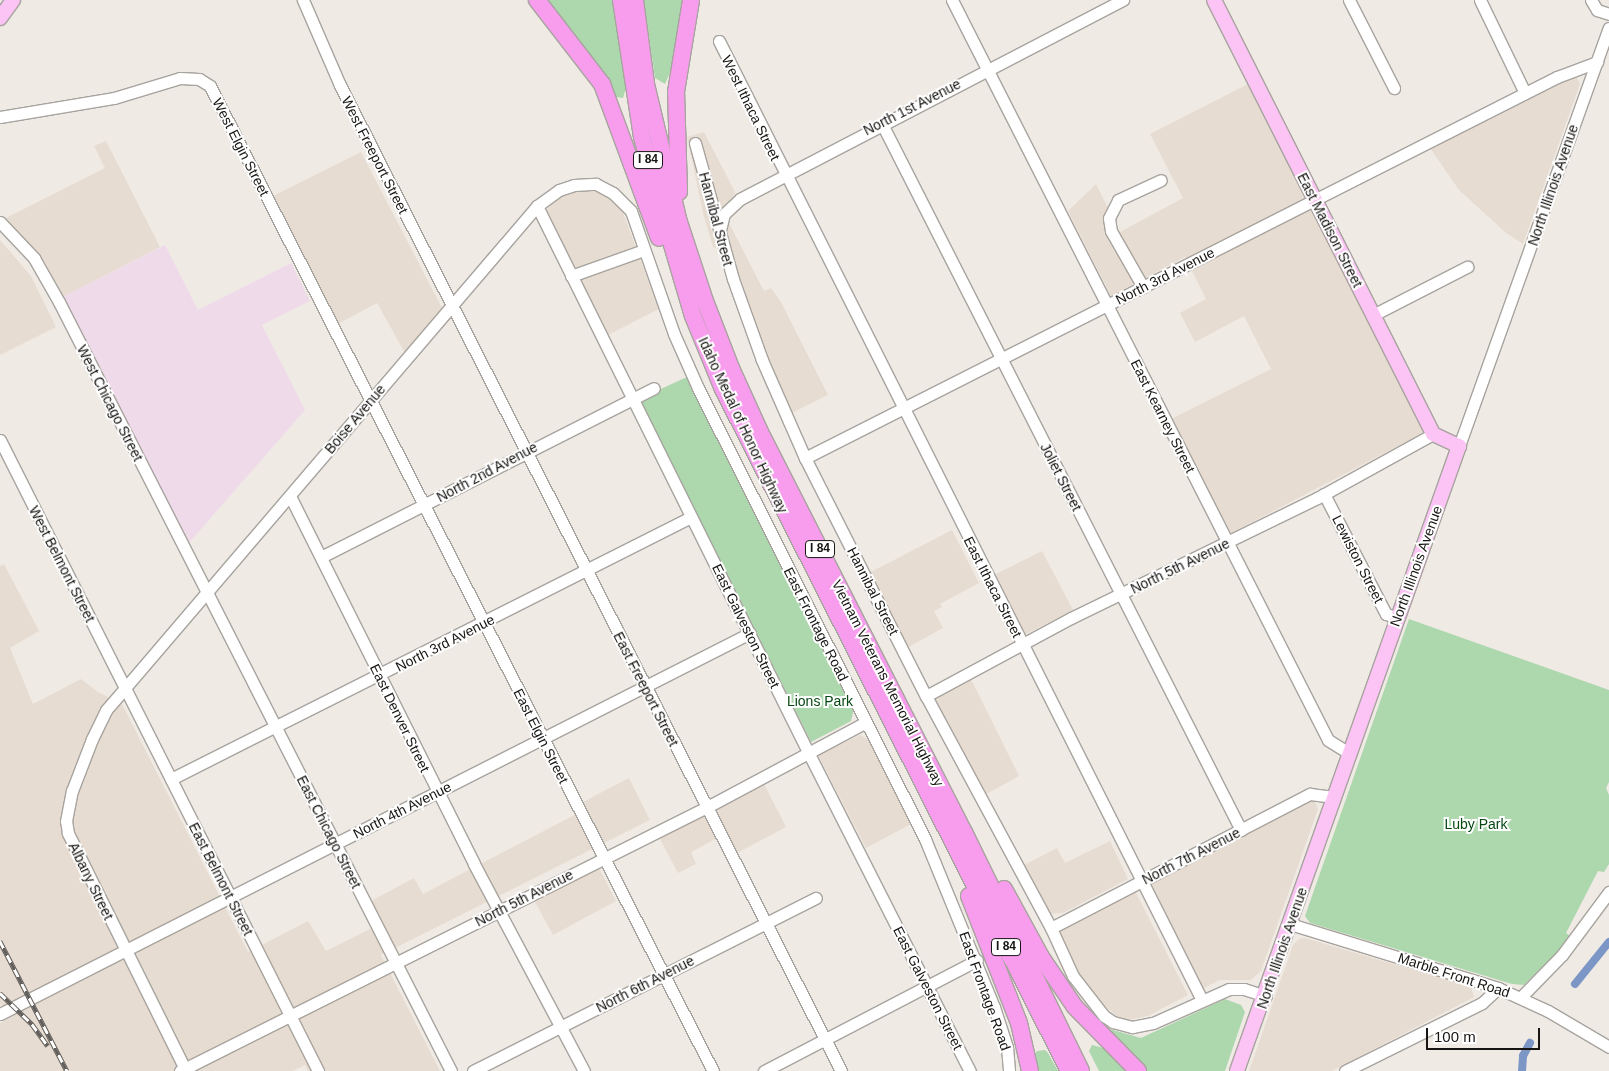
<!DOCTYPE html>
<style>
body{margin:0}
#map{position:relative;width:1609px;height:1071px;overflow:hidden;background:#f0eae5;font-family:Helvetica,sans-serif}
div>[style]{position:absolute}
.built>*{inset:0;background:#e7dcd1}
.education>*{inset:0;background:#efdaea}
.green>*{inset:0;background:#add7ad}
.canal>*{height:8px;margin:-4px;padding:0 4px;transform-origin:4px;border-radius:4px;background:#7c97c5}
.roads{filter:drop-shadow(1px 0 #a7a39e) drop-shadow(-1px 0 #a7a39e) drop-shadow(0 1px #a7a39e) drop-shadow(0 -1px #a7a39e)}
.minor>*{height:11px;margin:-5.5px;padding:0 5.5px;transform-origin:5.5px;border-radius:5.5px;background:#fff}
.major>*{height:14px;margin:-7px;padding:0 7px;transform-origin:7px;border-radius:7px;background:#fbc4f4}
.highway>*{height:16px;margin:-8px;padding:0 8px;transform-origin:8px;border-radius:8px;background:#f89ded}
.rail>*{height:4.5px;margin-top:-2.25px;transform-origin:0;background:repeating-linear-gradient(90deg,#fff 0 8px,#615e5b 0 16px);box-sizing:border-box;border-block:1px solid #615e5b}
span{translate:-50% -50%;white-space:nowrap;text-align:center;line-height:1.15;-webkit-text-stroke:4px #fff;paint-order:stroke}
.shield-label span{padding:1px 4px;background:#fff;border:1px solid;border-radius:4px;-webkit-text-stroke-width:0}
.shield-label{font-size:12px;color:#171513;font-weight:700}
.street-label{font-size:14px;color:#171513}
.park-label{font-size:14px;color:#054811}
.scale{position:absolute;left:1426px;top:1028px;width:114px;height:22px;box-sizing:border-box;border:2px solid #171513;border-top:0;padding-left:6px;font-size:15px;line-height:18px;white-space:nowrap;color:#171513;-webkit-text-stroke:4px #fff;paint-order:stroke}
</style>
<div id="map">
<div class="built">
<div style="clip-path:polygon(1571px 76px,1577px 78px,1580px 84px,1523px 244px,1505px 232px,1459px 190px,1430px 148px)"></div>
<div style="clip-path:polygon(1248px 84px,1425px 432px,1231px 533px,1171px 419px,1271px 369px,1244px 316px,1195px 342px,1180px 313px,1206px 299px,1185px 257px,1111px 296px,1068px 211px,1096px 184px,1120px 232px,1183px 198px,1150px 134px)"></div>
<div style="clip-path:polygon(704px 132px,735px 192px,728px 221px,764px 291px,771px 288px,781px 302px,828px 395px,788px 415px,727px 253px,713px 247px,704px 217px,687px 137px)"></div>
<div style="clip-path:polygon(106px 141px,160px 247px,63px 297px,46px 264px,6px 218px,105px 168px,94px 146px)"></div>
<div style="clip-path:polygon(361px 152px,442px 308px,405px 353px,377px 303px,334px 326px,269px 198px)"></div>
<div style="clip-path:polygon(589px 189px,611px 198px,622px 210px,659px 309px,606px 336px,545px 211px,564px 194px)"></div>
<div style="clip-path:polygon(0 240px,31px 276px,56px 327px,0 355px)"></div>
<div style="clip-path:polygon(952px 530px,979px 583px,940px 604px,942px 607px,934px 611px,943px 628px,905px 649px,867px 574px)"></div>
<div style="clip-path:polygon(1042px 551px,1073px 610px,1020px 637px,990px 577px)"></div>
<div style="clip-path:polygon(4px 564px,39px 631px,10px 648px,33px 704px,81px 679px,98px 692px,122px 704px,248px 952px,308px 921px,326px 951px,380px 924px,369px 902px,414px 878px,423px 894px,584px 810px,581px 803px,629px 778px,650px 820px,381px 955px,440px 1071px,308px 1071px,305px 1065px,293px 1071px,0 1071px,0 1023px,17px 1014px,0 1004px,0 566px)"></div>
<div style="clip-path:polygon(970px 677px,1019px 776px,983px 796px,934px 700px,936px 696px)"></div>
<div style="clip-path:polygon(860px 735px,869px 740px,911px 824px,866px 848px,818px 755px)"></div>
<div style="clip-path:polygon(763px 782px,786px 827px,737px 853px,727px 833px,691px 852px,696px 864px,678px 873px,660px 839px)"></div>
<div style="clip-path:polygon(1315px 801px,1318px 809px,1261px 971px,1251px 980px,1220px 980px,1202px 989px,1148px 884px,1308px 802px)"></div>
<div style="clip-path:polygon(1110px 841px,1128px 879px,1063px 913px,1046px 914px,1020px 867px,1057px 848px,1065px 863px)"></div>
<div style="clip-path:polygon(599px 868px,616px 901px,553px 935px,535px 902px)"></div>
<div style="clip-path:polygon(1134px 889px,1188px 995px,1148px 1016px,1129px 1020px,1118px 1017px,1102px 1004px,1074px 967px,1058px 934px,1059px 929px)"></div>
<div style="clip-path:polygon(1305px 938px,1471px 987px,1474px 997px,1332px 1071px,1249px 1071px,1293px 945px,1299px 939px)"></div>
</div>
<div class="education">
<div style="clip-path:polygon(165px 245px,198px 310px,291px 263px,310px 301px,262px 325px,305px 410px,188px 544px,63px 297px)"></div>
</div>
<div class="green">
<div style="clip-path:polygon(546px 0,615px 0,627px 84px,623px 98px,616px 97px)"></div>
<div style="clip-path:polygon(644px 0,683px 0,672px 68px,665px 84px,655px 78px)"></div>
<div style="clip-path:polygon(687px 377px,854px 709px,851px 721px,811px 742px,639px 399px)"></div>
<div style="clip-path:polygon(1409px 619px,1609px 690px,1609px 782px,1606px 788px,1609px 795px,1609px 864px,1604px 872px,1598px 871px,1566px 933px,1572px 937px,1524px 985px,1512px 984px,1310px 923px,1305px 916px)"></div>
<div style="clip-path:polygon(1225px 999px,1241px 1005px,1245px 1012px,1225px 1071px,1146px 1071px,1106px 1028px,1141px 1038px)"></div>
<div style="clip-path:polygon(1092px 1045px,1103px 1048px,1128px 1071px,1099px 1071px,1089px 1051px)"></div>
<div style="clip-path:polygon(1045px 1050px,1048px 1053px,1058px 1071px,1037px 1071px,1034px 1055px,1037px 1051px)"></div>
</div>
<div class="canal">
<div style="left:1575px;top:984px;width:54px;rotate:-51deg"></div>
<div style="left:1522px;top:1071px;width:15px;rotate:-86deg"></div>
<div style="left:1523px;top:1056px;width:15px;rotate:-62deg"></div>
</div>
<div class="roads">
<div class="minor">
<div style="left:303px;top:0;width:93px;rotate:66.5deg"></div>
<div style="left:340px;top:85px;width:1106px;rotate:63.06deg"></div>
<div style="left:952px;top:0;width:830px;rotate:63.06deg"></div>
<div style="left:1328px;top:740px;width:26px;rotate:32deg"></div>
<div style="left:1349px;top:0;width:99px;rotate:62.9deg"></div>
<div style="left:1480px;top:0;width:103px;rotate:64.2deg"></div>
<div style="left:1591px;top:0;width:12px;rotate:59deg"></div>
<div style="left:1597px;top:10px;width:13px;rotate:18deg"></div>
<div style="left:719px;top:41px;width:1074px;rotate:63.27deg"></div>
<div style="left:0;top:117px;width:116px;rotate:-9.5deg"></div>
<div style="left:114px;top:98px;width:69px;rotate:-16.9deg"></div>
<div style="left:180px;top:78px;width:19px;rotate:3deg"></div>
<div style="left:199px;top:79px;width:13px;rotate:32deg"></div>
<div style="left:210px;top:86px;width:1106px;rotate:62.95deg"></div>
<div style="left:882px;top:124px;width:792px;rotate:63.05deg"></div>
<div style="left:695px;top:143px;width:141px;rotate:74.4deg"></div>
<div style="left:733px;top:279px;width:86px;rotate:70.3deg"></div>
<div style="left:762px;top:360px;width:107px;rotate:66.3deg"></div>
<div style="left:805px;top:458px;width:267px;rotate:63.1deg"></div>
<div style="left:926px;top:696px;width:264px;rotate:61.7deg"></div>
<div style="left:1051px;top:928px;width:53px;rotate:65.4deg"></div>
<div style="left:1073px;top:976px;width:51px;rotate:52.2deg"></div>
<div style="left:1104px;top:1016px;width:11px;rotate:34deg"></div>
<div style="left:1113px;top:1022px;width:20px;rotate:15deg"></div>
<div style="left:1132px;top:1027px;width:21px;rotate:-11deg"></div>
<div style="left:1153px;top:1023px;width:83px;rotate:-24.1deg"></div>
<div style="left:1229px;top:989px;width:15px"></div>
<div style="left:1244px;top:989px;width:23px;rotate:18deg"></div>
<div style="left:537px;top:206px;width:610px;rotate:63.6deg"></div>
<div style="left:808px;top:752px;width:358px;rotate:63.1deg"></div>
<div style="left:0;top:222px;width:50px;rotate:46.6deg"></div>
<div style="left:34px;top:258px;width:51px;rotate:60.4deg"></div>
<div style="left:59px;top:302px;width:863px;rotate:62.99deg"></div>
<div style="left:720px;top:230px;width:16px;rotate:-76deg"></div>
<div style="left:724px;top:214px;width:22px;rotate:-43deg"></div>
<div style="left:740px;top:199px;width:432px;rotate:-27.5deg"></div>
<div style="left:571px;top:276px;width:77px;rotate:-19.6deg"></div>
<div style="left:1143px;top:287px;width:64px;rotate:-119.7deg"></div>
<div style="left:1111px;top:231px;width:13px;rotate:-99deg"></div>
<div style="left:1109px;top:218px;width:20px;rotate:-63deg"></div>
<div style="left:1118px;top:200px;width:47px;rotate:-24.9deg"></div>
<div style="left:1373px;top:315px;width:106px;rotate:-27.1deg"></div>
<div style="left:0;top:440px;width:707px;rotate:63.25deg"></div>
<div style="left:1459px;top:446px;width:444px;rotate:-70.3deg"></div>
<div style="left:805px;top:458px;width:843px;rotate:-26.87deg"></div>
<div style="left:1557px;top:77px;width:43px;rotate:-20.6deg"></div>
<div style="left:1324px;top:494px;width:135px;rotate:62.7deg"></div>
<div style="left:1386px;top:614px;width:13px;rotate:18deg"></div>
<div style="left:290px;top:496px;width:411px;rotate:63.4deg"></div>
<div style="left:474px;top:864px;width:234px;rotate:62deg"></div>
<div style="left:321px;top:557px;width:373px;rotate:-26.9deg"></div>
<div style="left:926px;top:696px;width:165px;rotate:-28.3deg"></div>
<div style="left:1071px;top:618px;width:274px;rotate:-26deg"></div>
<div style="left:1317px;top:498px;width:132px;rotate:-28.9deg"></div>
<div style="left:171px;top:779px;width:582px;rotate:-26.74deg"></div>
<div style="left:1290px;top:924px;width:218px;rotate:17.1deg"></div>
<div style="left:1498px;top:988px;width:55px;rotate:24.7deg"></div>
<div style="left:1548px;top:1011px;width:71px;rotate:30.5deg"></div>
<div style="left:1051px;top:928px;width:292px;rotate:-27.4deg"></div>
<div style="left:1310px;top:794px;width:24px;rotate:7deg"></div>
<div style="left:1521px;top:997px;width:59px;rotate:-45.7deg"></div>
<div style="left:1562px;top:955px;width:79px;rotate:-53.3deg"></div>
<div style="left:0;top:1014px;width:841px;rotate:-26.93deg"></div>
<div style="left:180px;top:1071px;width:589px;rotate:-26.61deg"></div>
<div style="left:707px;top:807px;width:180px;rotate:-28.1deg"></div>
<div style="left:186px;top:1071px;width:266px;rotate:-116.4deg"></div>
<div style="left:68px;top:833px;width:12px;rotate:-99deg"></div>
<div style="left:66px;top:821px;width:31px;rotate:-79deg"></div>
<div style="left:72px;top:791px;width:56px;rotate:-69deg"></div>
<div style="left:92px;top:739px;width:32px;rotate:-64deg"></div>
<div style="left:106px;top:710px;width:29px;rotate:-49deg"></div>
<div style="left:125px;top:688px;width:634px;rotate:-49.48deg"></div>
<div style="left:537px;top:206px;width:27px;rotate:-36deg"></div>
<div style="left:559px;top:190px;width:16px;rotate:-18deg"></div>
<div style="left:574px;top:185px;width:22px;rotate:-3deg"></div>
<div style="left:596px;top:184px;width:19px;rotate:28deg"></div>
<div style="left:613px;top:193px;width:25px;rotate:45deg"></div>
<div style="left:631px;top:211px;width:130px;rotate:70.7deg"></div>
<div style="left:674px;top:334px;width:59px;rotate:66deg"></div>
<div style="left:698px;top:388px;width:505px;rotate:63.28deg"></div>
<div style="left:925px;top:839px;width:182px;rotate:67.7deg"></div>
<div style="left:994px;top:1007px;width:42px;rotate:72deg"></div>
<div style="left:1007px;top:1047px;width:24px;rotate:85deg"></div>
<div style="left:473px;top:1071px;width:384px;rotate:-26.8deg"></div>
<div style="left:764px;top:1071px;width:240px;rotate:-27.5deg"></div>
<div style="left:1345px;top:1071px;width:153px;rotate:-26.4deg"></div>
<div style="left:1482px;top:1003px;width:22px;rotate:-43deg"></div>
</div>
<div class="major">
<div style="left:1214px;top:0;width:486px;rotate:63.2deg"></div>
<div style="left:1433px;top:434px;width:29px;rotate:25deg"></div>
<div style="left:1459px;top:446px;width:663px;rotate:109.56deg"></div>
<div style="left:0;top:18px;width:22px;rotate:-54deg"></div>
</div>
<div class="highway">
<div style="left:537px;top:0;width:106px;rotate:52.3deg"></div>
<div style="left:602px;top:84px;width:164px;rotate:69.7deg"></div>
<div style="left:621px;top:0;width:139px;rotate:81.3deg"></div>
<div style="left:642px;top:137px;width:59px;rotate:75.3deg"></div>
<div style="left:657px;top:194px;width:127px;rotate:73.6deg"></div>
<div style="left:693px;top:316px;width:79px;rotate:67.7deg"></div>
<div style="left:723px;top:389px;width:765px;rotate:63.1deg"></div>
<div style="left:635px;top:0;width:85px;rotate:82.5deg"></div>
<div style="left:646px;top:84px;width:142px;rotate:76.6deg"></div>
<div style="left:679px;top:222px;width:83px;rotate:71.8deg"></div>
<div style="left:705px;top:301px;width:72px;rotate:68.8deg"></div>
<div style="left:731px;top:368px;width:70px;rotate:65.6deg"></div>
<div style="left:760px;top:432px;width:449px;rotate:63deg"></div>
<div style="left:964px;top:832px;width:266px;rotate:63.9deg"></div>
<div style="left:679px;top:192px;width:100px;rotate:-91.7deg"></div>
<div style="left:676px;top:92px;width:93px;rotate:-80.7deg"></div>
<div style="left:1004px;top:889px;width:77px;rotate:61.4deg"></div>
<div style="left:1041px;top:957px;width:60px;rotate:55.8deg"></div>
<div style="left:1075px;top:1007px;width:90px;rotate:45.5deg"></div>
<div style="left:969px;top:896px;width:136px;rotate:68.5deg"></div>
<div style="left:1019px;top:1023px;width:49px;rotate:77.1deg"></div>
</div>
</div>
<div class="rail">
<div style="left:0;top:941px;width:146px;rotate:62.7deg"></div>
<div style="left:0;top:993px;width:45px;rotate:44.1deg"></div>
<div style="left:32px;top:1024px;width:27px;rotate:54deg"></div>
</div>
<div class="shield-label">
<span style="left:648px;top:160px">I 84</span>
<span style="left:820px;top:549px">I 84</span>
<span style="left:1006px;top:947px">I 84</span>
</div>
<div class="street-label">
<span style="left:912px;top:107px;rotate:-27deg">North 1st Avenue</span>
<span style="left:751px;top:108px;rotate:64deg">West Ithaca Street</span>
<span style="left:241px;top:147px;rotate:63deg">West Elgin Street</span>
<span style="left:375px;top:155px;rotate:63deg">West Freeport Street</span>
<span style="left:1553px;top:185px;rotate:-71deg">North Illinois Avenue</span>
<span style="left:716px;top:219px;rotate:75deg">Hannibal Street</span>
<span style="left:1330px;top:230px;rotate:63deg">East Madison Street</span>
<span style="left:1165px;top:276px;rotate:-27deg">North 3rd Avenue</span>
<span style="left:110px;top:403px;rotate:63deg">West Chicago Street</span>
<span style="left:1163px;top:416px;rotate:63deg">East Kearney Street</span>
<span style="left:355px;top:419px;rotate:-50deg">Boise Avenue</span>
<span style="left:743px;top:425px;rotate:65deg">Idaho Medal of Honor Highway</span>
<span style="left:487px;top:472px;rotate:-28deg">North 2nd Avenue</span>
<span style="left:1061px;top:477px;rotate:63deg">Joliet Street</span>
<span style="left:1358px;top:559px;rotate:63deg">Lewiston Street</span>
<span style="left:62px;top:564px;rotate:63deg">West Belmont Street</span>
<span style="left:1180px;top:566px;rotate:-26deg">North 5th Avenue</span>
<span style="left:1416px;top:566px;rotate:-70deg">North Illinois Avenue</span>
<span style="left:993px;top:587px;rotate:63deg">East Ithaca Street</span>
<span style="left:873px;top:591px;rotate:63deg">Hannibal Street</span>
<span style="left:816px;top:624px;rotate:63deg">East Frontage Road</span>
<span style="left:746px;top:626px;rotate:64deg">East Galveston Street</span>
<span style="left:445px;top:643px;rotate:-27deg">North 3rd Avenue</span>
<span style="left:888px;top:683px;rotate:63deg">Vietnam Veterans Memorial Highway</span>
<span style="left:646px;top:689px;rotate:63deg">East Freeport Street</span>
<span style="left:400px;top:718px;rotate:64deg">East Denver Street</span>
<span style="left:541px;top:736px;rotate:63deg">East Elgin Street</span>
<span style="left:402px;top:810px;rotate:-27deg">North 4th Avenue</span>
<span style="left:329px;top:832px;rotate:63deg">East Chicago Street</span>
<span style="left:1191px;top:856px;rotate:-27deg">North 7th Avenue</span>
<span style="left:221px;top:879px;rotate:63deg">East Belmont Street</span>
<span style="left:91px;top:881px;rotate:64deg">Albany Street</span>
<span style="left:524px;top:898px;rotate:-27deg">North 5th Avenue</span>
<span style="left:1282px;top:948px;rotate:-71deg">North Illinois Avenue</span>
<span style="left:1454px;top:975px;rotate:18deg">Marble Front Road</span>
<span style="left:645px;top:984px;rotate:-27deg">North 6th Avenue</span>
<span style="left:928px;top:988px;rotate:63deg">East Galveston Street</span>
<span style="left:985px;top:991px;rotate:70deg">East Frontage Road</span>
</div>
<div class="park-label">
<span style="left:820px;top:701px">Lions Park</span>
<span style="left:1476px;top:824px">Luby Park</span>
</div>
<div class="scale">100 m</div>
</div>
